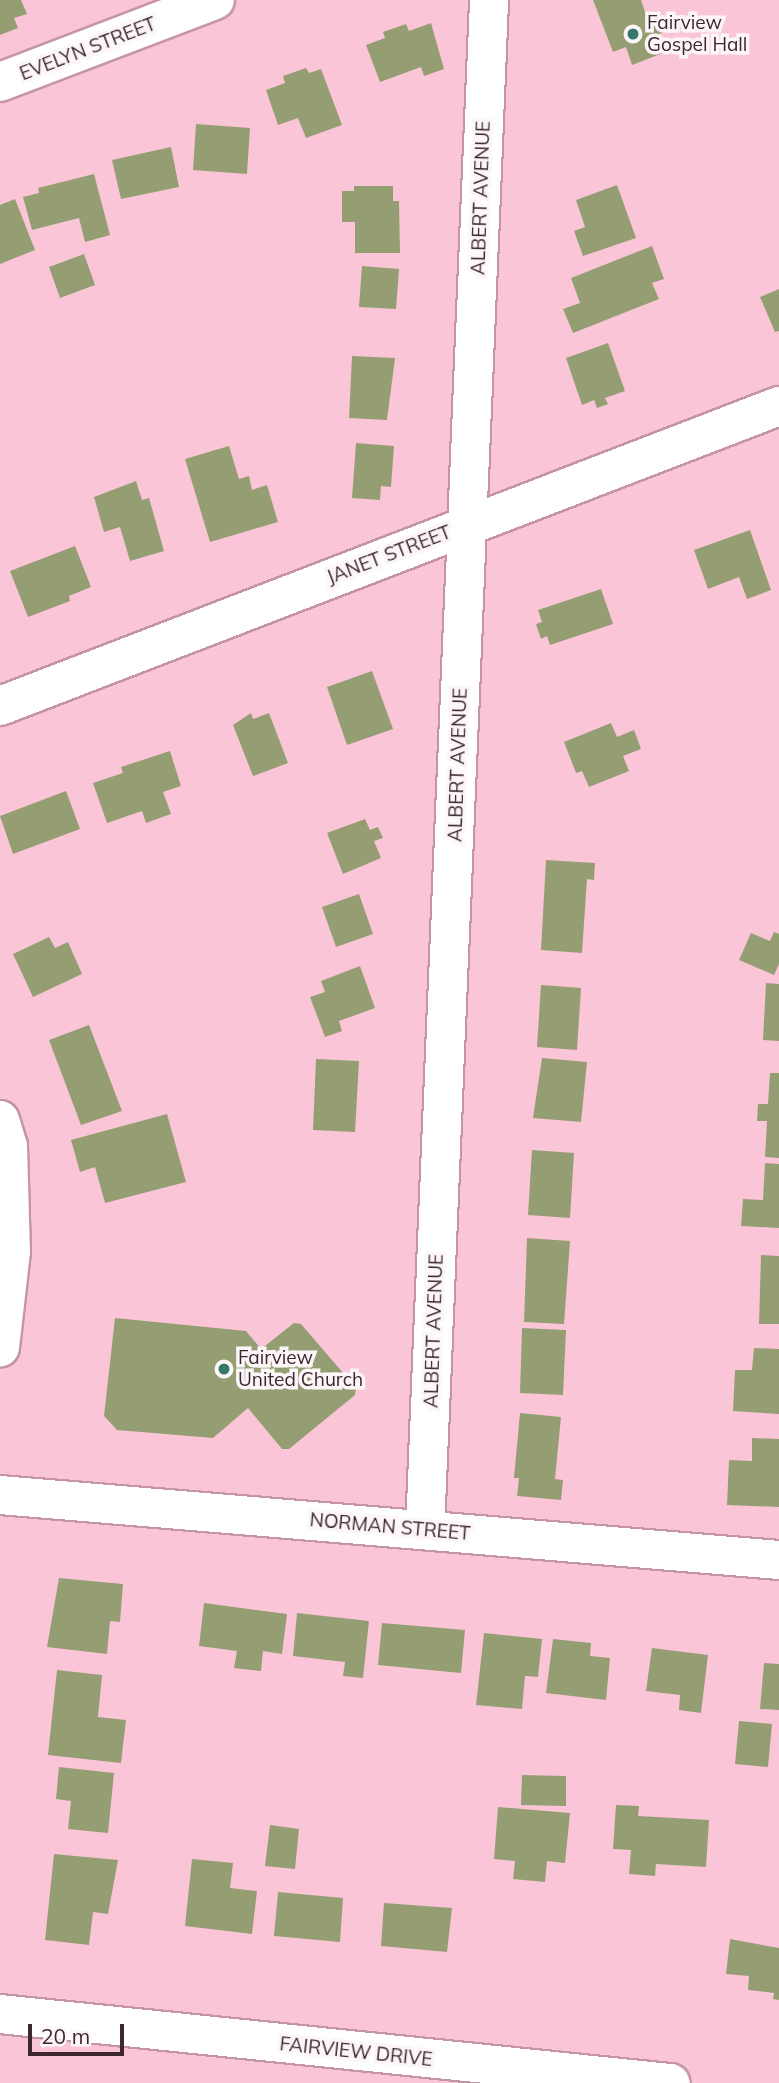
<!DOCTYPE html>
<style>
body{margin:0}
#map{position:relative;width:779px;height:2083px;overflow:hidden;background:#fac6d7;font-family:Mulish,sans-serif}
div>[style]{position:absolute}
.building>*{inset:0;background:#959e72}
.roads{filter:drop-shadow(2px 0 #c695a5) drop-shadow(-2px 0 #c695a5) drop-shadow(0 2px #c695a5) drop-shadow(0 -2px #c695a5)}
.street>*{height:38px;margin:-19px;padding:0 19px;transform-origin:19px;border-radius:19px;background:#fff}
.secondary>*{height:38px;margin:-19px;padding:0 19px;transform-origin:19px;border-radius:19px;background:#fff}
.dots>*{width:19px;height:19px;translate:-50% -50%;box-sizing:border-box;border:4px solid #fcf6f8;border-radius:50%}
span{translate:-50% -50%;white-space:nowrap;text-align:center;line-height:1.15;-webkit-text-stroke:7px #fcf6f8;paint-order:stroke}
.poi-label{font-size:19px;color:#3c282f}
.left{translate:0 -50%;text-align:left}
.street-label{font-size:19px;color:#3c282f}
.scale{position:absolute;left:28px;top:2024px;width:96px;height:32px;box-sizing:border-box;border:4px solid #3c282f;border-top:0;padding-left:9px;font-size:21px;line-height:24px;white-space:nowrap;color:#3c282f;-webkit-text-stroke:5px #fcf6f8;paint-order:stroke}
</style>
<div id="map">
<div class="building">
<div style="clip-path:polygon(0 0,21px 0,27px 14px,14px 18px,18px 28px,0 35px)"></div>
<div style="clip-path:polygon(593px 0,641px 0,646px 15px,656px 11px,664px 32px,656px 35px,663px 53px,632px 65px,626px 47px,613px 52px)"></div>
<div style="clip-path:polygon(431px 23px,444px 69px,424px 76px,421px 67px,380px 82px,366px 45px,385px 38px,383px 32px,406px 24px,409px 31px)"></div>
<div style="clip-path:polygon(306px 68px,309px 73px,321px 69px,342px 125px,306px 138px,298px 118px,278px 125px,266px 90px,285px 83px,283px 76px)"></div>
<div style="clip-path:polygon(196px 124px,250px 128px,247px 174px,193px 170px)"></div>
<div style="clip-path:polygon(171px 147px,179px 187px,121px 199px,112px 160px)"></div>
<div style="clip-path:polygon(94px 174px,110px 235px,85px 242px,79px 218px,32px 230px,23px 197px,39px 193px,38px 188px)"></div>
<div style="clip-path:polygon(617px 185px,636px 238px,583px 256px,574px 231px,585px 227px,576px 200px)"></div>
<div style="clip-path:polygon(354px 186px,393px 186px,393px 201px,399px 201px,400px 253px,355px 253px,355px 222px,342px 222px,342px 191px,354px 191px)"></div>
<div style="clip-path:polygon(15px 199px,35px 250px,0 264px,0 205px)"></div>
<div style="clip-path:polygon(652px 246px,664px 279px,652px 283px,659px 299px,573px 333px,563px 309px,580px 303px,571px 278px)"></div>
<div style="clip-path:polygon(84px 254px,95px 285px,60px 298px,49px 267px)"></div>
<div style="clip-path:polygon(362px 266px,399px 269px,396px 309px,359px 307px)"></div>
<div style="clip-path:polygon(779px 289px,779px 331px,775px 332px,760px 297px)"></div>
<div style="clip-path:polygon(608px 343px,625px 391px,605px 398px,608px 404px,597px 408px,594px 400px,582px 405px,566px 358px)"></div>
<div style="clip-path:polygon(352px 356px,395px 358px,387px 420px,349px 418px)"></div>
<div style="clip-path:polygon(356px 443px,394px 446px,391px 487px,381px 486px,380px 500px,352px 498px)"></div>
<div style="clip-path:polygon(229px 446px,239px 479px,249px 476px,252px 490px,267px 485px,278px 522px,210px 542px,185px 459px)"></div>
<div style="clip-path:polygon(136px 481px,142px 500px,149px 498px,164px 551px,130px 561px,120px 527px,104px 532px,94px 497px)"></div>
<div style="clip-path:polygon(750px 530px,771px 590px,747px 599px,739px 577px,708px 589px,694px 550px)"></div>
<div style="clip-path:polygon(75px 546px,91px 587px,69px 596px,70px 601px,28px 617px,10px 571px)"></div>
<div style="clip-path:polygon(601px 589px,613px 624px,550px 645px,547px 636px,541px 639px,536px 624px,542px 622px,538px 610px)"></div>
<div style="clip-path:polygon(372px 671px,393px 729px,347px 745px,327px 687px)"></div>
<div style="clip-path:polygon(251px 713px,253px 719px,269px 713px,288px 763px,253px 776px,233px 725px)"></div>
<div style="clip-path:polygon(611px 723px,617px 737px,634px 730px,641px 749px,623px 756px,629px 771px,589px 787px,582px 771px,576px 773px,564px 742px)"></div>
<div style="clip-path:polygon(170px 751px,181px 786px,163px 792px,171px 814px,146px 823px,142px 811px,107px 823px,93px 783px,123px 773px,121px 767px)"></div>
<div style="clip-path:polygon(66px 791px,80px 829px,13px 854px,0 816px)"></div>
<div style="clip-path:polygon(365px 819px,370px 830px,378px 827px,383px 838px,374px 841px,381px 858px,343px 874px,327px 833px)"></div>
<div style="clip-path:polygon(546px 860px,595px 863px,594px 880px,587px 879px,582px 953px,541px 950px)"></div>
<div style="clip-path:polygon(359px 894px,373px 934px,336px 947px,322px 907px)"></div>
<div style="clip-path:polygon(774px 932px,779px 934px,779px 964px,774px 975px,739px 960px,751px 933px,770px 941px)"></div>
<div style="clip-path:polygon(49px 937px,55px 948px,68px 942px,82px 974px,33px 997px,13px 954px)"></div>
<div style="clip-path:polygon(360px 966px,375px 1008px,339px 1021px,342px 1031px,325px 1037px,310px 997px,325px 992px,321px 981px)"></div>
<div style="clip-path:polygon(766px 983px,779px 984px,779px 1041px,763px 1040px)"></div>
<div style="clip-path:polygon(541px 985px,581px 988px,577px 1050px,537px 1047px)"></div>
<div style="clip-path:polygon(89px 1025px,122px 1111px,81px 1125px,49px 1040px)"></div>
<div style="clip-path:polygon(542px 1058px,587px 1062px,581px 1122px,533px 1118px)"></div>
<div style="clip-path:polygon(316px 1059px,359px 1061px,355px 1132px,313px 1130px)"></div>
<div style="clip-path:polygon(770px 1073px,779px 1073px,779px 1158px,765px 1157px,767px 1121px,757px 1121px,758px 1104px,768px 1104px)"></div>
<div style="clip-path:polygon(167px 1114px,186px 1182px,105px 1203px,95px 1167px,80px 1172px,71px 1140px)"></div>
<div style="clip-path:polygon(532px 1150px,574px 1153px,570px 1218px,528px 1215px)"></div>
<div style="clip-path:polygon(765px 1163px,779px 1164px,779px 1228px,741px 1226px,743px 1199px,763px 1200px)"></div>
<div style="clip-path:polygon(527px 1238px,570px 1241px,564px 1324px,524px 1322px)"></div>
<div style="clip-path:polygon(761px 1255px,779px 1256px,779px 1324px,759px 1324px)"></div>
<div style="clip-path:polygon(115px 1318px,246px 1331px,261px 1349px,294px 1323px,301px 1324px,356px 1388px,355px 1395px,289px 1449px,282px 1449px,248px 1408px,213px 1438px,117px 1430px,104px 1416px)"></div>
<div style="clip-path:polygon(522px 1328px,566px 1330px,563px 1395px,520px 1393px)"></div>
<div style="clip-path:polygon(754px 1348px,779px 1349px,779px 1414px,733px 1411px,735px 1370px,752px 1370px)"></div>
<div style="clip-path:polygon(520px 1413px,561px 1417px,555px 1479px,563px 1480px,561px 1500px,517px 1496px,519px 1478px,514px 1478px)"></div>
<div style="clip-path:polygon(752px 1438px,779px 1439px,779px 1507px,727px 1505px,729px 1460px,752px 1461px)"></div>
<div style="clip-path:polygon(59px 1578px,123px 1584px,120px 1622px,110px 1621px,107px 1654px,47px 1647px)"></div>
<div style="clip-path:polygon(204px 1603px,287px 1614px,282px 1654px,263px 1651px,261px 1671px,234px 1668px,237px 1651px,199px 1646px)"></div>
<div style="clip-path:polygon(297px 1613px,369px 1621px,363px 1678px,343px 1676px,345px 1662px,293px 1656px)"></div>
<div style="clip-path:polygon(382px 1623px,465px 1630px,461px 1673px,378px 1665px)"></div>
<div style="clip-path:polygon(484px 1633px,542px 1639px,538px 1677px,525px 1676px,522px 1709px,476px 1705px)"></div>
<div style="clip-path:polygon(553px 1639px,591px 1643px,590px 1656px,610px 1658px,606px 1700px,546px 1693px)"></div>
<div style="clip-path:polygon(652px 1648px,708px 1655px,701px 1713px,679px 1710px,680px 1695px,646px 1691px)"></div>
<div style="clip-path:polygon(764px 1663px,779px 1664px,779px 1710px,760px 1709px)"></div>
<div style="clip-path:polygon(57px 1670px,102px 1675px,98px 1717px,126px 1720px,121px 1763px,48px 1755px)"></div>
<div style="clip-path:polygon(739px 1721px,772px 1724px,768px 1767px,735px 1764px)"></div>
<div style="clip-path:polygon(59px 1767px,114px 1773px,108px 1833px,68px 1829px,71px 1801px,56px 1799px)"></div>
<div style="clip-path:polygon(522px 1775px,566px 1776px,566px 1806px,521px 1805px)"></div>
<div style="clip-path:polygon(616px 1805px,639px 1806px,638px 1816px,709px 1820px,706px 1867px,656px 1864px,655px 1876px,629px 1874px,631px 1850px,613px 1849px)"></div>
<div style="clip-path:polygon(498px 1807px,570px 1813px,565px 1863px,547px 1861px,545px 1882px,513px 1879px,515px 1861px,494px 1859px)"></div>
<div style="clip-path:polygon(270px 1825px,299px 1829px,295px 1869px,265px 1866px)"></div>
<div style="clip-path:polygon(54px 1854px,118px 1860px,108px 1914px,93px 1912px,89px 1945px,45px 1940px)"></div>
<div style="clip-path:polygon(192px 1859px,233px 1863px,230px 1888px,257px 1891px,252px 1934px,185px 1926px)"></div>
<div style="clip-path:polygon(278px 1892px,343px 1898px,340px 1942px,274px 1936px)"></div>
<div style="clip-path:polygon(384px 1903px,452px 1908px,447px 1952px,381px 1946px)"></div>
<div style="clip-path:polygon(730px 1939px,779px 1948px,779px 2000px,773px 1999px,774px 1993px,748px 1990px,749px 1976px,726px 1974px)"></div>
</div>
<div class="roads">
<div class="street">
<div style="left:0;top:82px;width:230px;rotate:-20.9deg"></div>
<div style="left:0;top:706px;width:835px;rotate:-21.06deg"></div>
<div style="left:0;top:1120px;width:27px;rotate:73deg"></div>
<div style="left:8px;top:1146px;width:105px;rotate:88.4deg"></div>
<div style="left:11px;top:1251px;width:97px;rotate:96.5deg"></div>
<div style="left:0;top:1495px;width:782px;rotate:4.77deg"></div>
<div style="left:425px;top:1529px;width:1530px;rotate:-87.6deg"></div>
</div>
<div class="secondary">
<div style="left:0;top:2014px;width:674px;rotate:5.88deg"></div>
</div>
</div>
<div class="dots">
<div style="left:633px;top:34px;background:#36796b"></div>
<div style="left:224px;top:1369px;background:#36796b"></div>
</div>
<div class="poi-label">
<span class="left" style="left:647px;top:34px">Fairview<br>Gospel Hall</span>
<span class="left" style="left:238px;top:1369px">Fairview<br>United Church</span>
</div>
<div class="street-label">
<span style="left:88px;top:49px;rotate:-21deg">EVELYN STREET</span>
<span style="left:481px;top:198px;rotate:-88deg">ALBERT AVENUE</span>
<span style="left:389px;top:555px;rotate:-21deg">JANET STREET</span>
<span style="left:458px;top:765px;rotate:-88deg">ALBERT AVENUE</span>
<span style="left:434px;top:1331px;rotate:-88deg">ALBERT AVENUE</span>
<span style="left:390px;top:1527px;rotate:5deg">NORMAN STREET</span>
<span style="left:356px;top:2052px;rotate:6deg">FAIRVIEW DRIVE</span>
</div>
<div class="scale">20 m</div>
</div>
